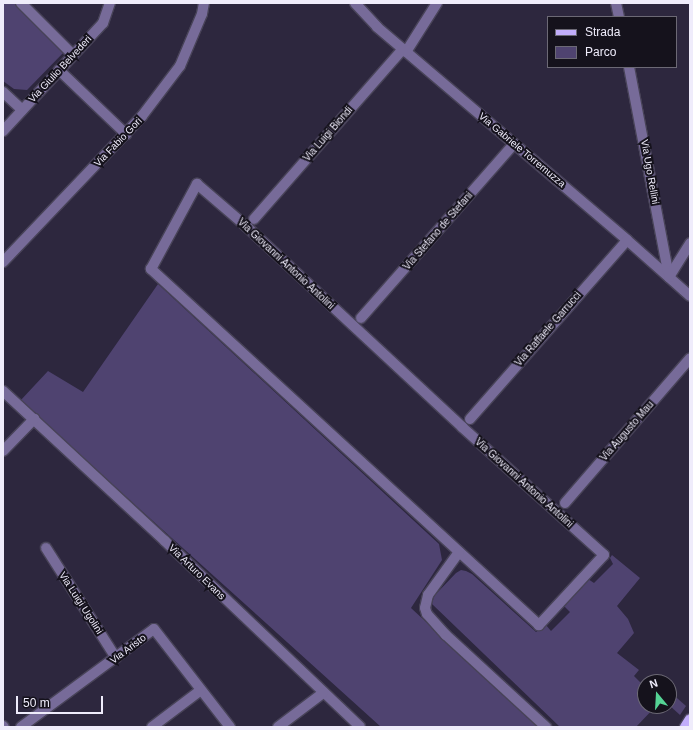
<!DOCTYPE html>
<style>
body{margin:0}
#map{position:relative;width:693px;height:730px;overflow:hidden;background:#2d273e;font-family:Arial,sans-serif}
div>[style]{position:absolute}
.green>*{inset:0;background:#4f4370}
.roads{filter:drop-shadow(1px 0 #484358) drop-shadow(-1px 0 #484358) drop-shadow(0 1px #484358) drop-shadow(0 -1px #484358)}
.minor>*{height:10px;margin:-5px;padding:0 5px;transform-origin:5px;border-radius:5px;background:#776b99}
.major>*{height:10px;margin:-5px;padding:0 5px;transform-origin:5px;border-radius:5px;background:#c1adfa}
span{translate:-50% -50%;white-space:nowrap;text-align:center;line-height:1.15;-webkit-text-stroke:4px #15121c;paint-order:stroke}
.street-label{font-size:10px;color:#efecfb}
.frame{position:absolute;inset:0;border:4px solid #efecfb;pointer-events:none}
.legend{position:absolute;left:547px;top:16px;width:130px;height:52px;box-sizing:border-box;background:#15121c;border:1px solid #6c6975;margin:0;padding:5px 7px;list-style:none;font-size:12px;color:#efecfb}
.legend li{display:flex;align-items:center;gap:8px;height:20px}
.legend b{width:20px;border:1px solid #6c6975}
.north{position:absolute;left:637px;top:674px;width:40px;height:40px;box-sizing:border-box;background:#15121c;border:1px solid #6c6975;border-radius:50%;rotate:342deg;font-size:11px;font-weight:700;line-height:16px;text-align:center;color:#efecfb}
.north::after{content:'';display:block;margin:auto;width:14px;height:18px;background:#55d395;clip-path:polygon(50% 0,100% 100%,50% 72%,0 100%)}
.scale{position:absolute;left:16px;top:696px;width:87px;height:18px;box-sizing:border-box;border:2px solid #efecfb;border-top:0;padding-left:5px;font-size:12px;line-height:14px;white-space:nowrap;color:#efecfb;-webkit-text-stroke:3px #15121c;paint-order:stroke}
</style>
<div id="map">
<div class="green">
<div style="clip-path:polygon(3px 3px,16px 3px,64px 52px,27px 90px,14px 89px,3px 81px)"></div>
<div style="clip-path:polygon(158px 284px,439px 544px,442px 560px,411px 608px,539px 727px,381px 727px,20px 401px,48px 371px,83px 392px)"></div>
<div style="clip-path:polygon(612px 555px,640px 578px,617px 606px,628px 619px,634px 633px,617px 653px,639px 670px,634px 676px,644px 686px,645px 685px,645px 706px,656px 706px,636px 727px,560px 727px,432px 604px,434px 596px,456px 573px,461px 570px,466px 571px,472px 574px,536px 632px,546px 625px,551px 631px,570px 612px,563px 605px,588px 579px,594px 583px,613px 564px,610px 558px)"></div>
<div style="clip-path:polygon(669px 691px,686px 706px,680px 715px,669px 705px)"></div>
</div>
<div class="roads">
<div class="minor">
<div style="left:21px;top:3px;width:74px;rotate:45deg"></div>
<div style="left:355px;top:3px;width:33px;rotate:47deg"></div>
<div style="left:377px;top:27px;width:328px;rotate:40.4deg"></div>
<div style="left:627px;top:240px;width:84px;rotate:41.6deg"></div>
<div style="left:616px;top:3px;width:14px;rotate:78deg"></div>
<div style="left:406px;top:52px;width:58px;rotate:-57.7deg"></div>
<div style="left:629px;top:67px;width:214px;rotate:79.2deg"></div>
<div style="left:59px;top:70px;width:93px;rotate:43.7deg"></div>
<div style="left:3px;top:92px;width:26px;rotate:43deg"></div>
<div style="left:3px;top:131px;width:147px;rotate:-47.2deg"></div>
<div style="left:103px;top:23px;width:21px;rotate:-71deg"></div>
<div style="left:197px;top:184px;width:66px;rotate:40.7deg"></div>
<div style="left:247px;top:227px;width:294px;rotate:42.9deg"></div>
<div style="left:462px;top:427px;width:191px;rotate:42deg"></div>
<div style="left:604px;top:555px;width:96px;rotate:132.9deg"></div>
<div style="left:539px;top:625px;width:527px;rotate:-137.46deg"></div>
<div style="left:151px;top:269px;width:97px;rotate:-61.6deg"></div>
<div style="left:254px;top:219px;width:226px;rotate:-48.8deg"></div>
<div style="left:3px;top:262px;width:202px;rotate:-46.4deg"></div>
<div style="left:142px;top:116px;width:63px;rotate:-52.8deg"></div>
<div style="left:180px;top:66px;width:56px;rotate:-67.1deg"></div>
<div style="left:202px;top:14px;width:11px;rotate:-80deg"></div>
<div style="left:669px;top:277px;width:40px;rotate:-58deg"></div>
<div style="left:361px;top:318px;width:232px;rotate:-48.7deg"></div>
<div style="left:3px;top:391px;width:221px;rotate:42.8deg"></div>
<div style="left:165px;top:541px;width:269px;rotate:43.6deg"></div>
<div style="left:470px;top:419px;width:238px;rotate:-48.7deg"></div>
<div style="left:3px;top:451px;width:45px;rotate:-45.9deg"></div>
<div style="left:565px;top:503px;width:191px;rotate:-49.2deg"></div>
<div style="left:46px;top:548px;width:130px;rotate:57.5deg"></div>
<div style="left:459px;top:552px;width:53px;rotate:125.8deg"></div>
<div style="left:428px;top:595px;width:13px;rotate:103deg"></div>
<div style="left:425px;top:608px;width:6px;rotate:72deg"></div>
<div style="left:427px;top:614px;width:28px;rotate:48deg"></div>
<div style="left:446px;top:635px;width:136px;rotate:42.6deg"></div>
<div style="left:3px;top:726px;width:1px;rotate:45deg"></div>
<div style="left:21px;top:727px;width:165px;rotate:-36.4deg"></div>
<div style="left:154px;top:629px;width:124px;rotate:52.2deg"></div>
<div style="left:152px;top:727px;width:61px;rotate:-37.1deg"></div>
<div style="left:278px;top:727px;width:56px;rotate:-37.1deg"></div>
</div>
<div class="major">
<div style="left:685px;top:727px;width:9px;rotate:-58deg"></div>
</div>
</div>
<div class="street-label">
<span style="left:60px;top:69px;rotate:-47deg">Via Giulio Belvederi</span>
<span style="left:328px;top:134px;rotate:-49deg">Via Luigi Biondi</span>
<span style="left:118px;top:142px;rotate:-46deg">Via Fabio Gori</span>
<span style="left:522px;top:150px;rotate:40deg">Via Gabriele Torremuzza</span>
<span style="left:650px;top:172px;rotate:80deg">Via Ugo Rellini</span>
<span style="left:438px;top:231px;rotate:-49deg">Via Stefano de Stefani</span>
<span style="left:286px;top:264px;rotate:43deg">Via Giovanni Antonio Antolini</span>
<span style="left:548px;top:329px;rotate:-49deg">Via Raffaele Garrucci</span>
<span style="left:627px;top:431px;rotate:-49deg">Via Augusto Mau</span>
<span style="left:524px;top:483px;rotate:42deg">Via Giovanni Antonio Antolini</span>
<span style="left:197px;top:572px;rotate:44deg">Via Arturo Evans</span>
<span style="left:81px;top:603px;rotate:57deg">Via Luigi Ugolini</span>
<span style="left:128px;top:649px;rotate:-37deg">Via Aristo</span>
</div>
<div class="frame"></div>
<ul class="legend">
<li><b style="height:5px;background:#c1adfa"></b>Strada</li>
<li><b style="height:11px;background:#4f4370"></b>Parco</li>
</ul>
<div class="north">N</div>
<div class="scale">50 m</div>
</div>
